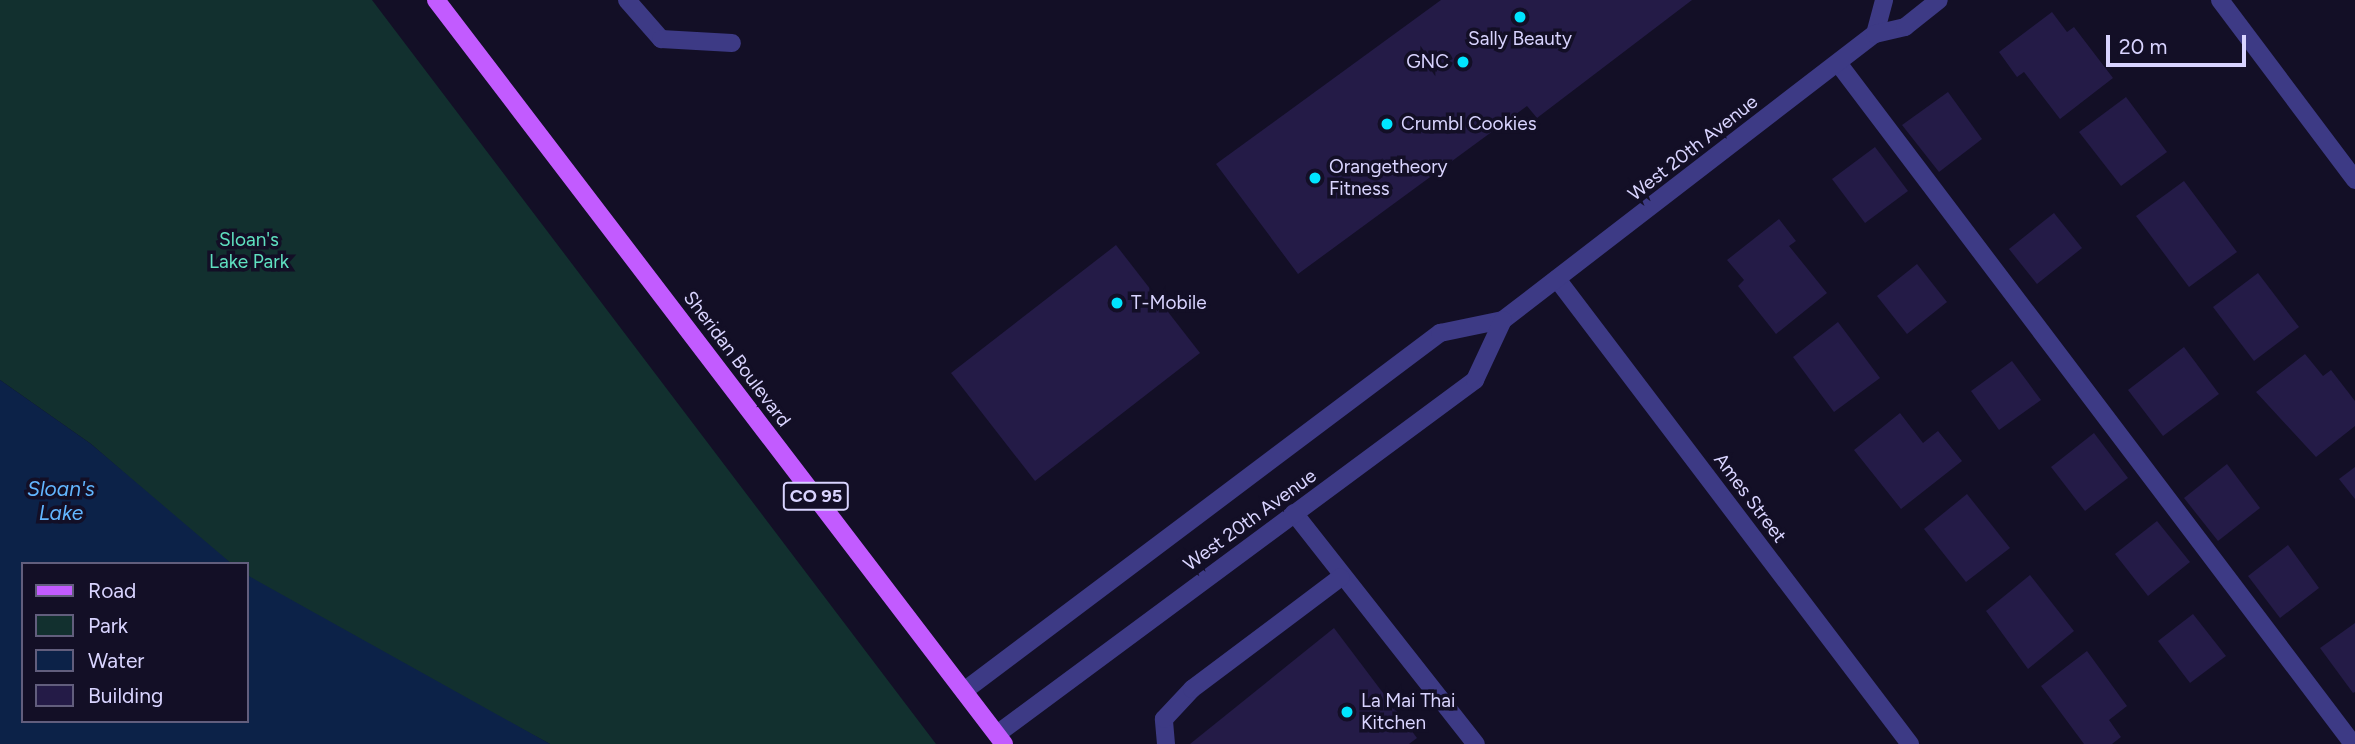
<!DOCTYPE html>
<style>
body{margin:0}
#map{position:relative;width:2355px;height:744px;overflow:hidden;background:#130f26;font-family:Figtree,sans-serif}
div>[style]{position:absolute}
.green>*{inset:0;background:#12302f}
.water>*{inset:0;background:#0c2248}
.building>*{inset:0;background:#241b47}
.service>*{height:18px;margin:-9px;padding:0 9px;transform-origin:9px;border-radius:9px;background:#3d3a85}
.minor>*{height:18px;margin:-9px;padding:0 9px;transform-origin:9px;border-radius:9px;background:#3d3a85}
.tertiary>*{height:18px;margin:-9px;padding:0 9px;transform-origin:9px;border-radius:9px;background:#3d3a85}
.primary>*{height:18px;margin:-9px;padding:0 9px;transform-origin:9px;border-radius:9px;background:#c25bff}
.dots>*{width:19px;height:19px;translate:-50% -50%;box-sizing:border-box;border:4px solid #130f26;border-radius:50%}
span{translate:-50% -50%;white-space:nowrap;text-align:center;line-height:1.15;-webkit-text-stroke:7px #130f26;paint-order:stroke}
.shield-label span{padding:2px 5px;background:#130f26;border:2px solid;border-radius:5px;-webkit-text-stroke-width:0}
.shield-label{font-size:18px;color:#d9d4ff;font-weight:700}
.poi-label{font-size:19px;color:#d9d4ff}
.right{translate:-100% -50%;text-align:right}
.left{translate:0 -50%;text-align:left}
.street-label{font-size:19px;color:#d9d4ff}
.park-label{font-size:19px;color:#5fe0c0}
.water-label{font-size:21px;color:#62b6ff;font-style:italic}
.legend{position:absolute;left:21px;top:562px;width:228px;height:161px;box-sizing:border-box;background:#130f26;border:2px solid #625e7d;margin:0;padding:9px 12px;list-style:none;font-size:21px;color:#d9d4ff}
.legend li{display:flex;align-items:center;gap:14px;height:35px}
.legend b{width:35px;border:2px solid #625e7d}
.scale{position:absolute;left:2106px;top:35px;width:140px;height:32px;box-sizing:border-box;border:4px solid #d9d4ff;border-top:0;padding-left:9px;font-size:21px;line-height:24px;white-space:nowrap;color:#d9d4ff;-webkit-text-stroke:5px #130f26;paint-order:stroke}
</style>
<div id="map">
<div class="green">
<div style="clip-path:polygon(0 0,372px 0,936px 744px,550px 744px,277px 597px,247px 575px,247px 564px,232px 564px,212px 549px,91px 444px,0 380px)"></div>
</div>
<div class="water">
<div style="clip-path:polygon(0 380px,91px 444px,232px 564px,23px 564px,23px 721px,247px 721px,247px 575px,550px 744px,0 744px)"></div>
</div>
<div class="building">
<div style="clip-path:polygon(1441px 0,1692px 0,1537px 118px,1527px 106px,1298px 274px,1216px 164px)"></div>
<div style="clip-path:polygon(2052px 12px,2067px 32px,2074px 27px,2113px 78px,2060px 119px,2024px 72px,2017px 77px,1999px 52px)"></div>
<div style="clip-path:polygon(1948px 92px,1982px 139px,1939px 172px,1902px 125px)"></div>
<div style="clip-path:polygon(2126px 97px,2167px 152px,2121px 186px,2079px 132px)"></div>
<div style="clip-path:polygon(1875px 147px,1908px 191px,1865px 223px,1832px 179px)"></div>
<div style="clip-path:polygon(2184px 181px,2237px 252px,2189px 287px,2136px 216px)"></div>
<div style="clip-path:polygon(2054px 213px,2082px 248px,2037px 284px,2009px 249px)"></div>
<div style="clip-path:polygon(1779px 219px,1796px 241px,1789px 246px,1827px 293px,1776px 334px,1738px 286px,1744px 280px,1727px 260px)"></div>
<div style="clip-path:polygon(1116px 245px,1200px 353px,1035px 481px,951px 373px)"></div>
<div style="clip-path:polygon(1917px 264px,1947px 302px,1907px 334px,1877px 296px)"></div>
<div style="clip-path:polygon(2258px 273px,2299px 327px,2254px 361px,2213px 307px)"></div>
<div style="clip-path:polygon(1838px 322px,1880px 378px,1834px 412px,1793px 357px)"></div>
<div style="clip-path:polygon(2184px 347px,2219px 394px,2163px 436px,2128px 390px)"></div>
<div style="clip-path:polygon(2305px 354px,2323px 376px,2331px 370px,2355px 401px,2355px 426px,2316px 457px,2256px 392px)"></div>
<div style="clip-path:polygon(2012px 361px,2041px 400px,1999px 430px,1971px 391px)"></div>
<div style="clip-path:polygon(1900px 413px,1923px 443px,1938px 431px,1962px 461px,1901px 509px,1854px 450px)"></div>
<div style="clip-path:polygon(2094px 433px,2128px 478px,2085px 511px,2051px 467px)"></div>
<div style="clip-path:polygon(2227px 464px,2260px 508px,2218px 541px,2184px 498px)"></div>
<div style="clip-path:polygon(2355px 467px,2355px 499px,2339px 479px)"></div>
<div style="clip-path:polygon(1967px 494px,2010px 548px,1966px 582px,1924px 529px)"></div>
<div style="clip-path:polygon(2157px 521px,2190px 562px,2148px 596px,2115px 554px)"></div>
<div style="clip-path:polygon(2288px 545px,2319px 588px,2280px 618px,2248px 576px)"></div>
<div style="clip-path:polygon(2030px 575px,2074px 631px,2028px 669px,1986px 611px)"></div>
<div style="clip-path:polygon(2193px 614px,2226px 656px,2190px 683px,2158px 641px)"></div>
<div style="clip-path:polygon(2355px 623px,2355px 692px,2353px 693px,2320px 648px)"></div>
<div style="clip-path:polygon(1334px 628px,1417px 738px,1409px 744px,1190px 744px)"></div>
<div style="clip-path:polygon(2087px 651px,2127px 706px,2109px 720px,2121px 737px,2112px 744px,2084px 744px,2041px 686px)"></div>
</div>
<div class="service">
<div style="left:627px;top:0;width:52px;rotate:48.9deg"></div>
<div style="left:661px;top:39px;width:71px;rotate:3.2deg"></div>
<div style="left:1838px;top:63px;width:854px;rotate:52.9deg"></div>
<div style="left:1294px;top:513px;width:294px;rotate:51.8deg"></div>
<div style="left:1166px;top:744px;width:25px;rotate:-95deg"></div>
<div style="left:1164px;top:719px;width:41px;rotate:-47deg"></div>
<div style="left:1192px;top:689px;width:186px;rotate:-36.9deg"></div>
</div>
<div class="minor">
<div style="left:2220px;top:0;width:225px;rotate:53.1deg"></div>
<div style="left:1557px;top:279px;width:584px;rotate:52.8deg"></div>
</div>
<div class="tertiary">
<div style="left:1875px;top:34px;width:35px;rotate:-75deg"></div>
<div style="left:964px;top:691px;width:596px;rotate:-36.95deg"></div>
<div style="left:1440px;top:333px;width:64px;rotate:-11.7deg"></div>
<div style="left:1503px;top:320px;width:469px;rotate:-37.6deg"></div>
<div style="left:1875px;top:34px;width:31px;rotate:-13deg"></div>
<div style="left:1905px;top:27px;width:43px;rotate:-38.5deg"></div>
<div style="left:997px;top:734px;width:595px;rotate:-36.52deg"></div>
<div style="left:1475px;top:380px;width:66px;rotate:-65deg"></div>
</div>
<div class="primary">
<div style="left:436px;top:0;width:936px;rotate:52.64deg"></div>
</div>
<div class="dots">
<div style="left:1520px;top:17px;background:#00e5ff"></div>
<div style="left:1463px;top:62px;background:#00e5ff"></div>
<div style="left:1387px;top:124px;background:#00e5ff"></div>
<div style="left:1315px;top:178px;background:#00e5ff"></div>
<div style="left:1117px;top:303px;background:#00e5ff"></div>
<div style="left:1347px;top:712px;background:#00e5ff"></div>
</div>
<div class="shield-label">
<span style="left:816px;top:496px">CO 95</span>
</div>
<div class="poi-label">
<span style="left:1520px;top:39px">Sally Beauty</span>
<span class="right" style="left:1449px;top:62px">GNC</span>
<span class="left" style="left:1401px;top:124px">Crumbl Cookies</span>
<span class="left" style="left:1329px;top:178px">Orangetheory<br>Fitness</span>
<span class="left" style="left:1131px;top:303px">T-Mobile</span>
<span class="left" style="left:1361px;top:712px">La Mai Thai<br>Kitchen</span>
</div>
<div class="street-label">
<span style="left:1693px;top:148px;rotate:-38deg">West 20th Avenue</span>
<span style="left:737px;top:359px;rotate:53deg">Sheridan Boulevard</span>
<span style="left:1750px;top:498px;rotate:53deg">Ames Street</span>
<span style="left:1250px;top:520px;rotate:-36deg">West 20th Avenue</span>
</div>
<div class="park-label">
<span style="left:249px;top:251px">Sloan's<br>Lake Park</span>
</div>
<div class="water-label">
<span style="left:61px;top:501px">Sloan's<br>Lake</span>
</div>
<ul class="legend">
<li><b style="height:9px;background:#c25bff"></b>Road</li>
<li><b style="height:19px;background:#12302f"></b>Park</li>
<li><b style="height:19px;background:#0c2248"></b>Water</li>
<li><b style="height:19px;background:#241b47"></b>Building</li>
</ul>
<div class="scale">20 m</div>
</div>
